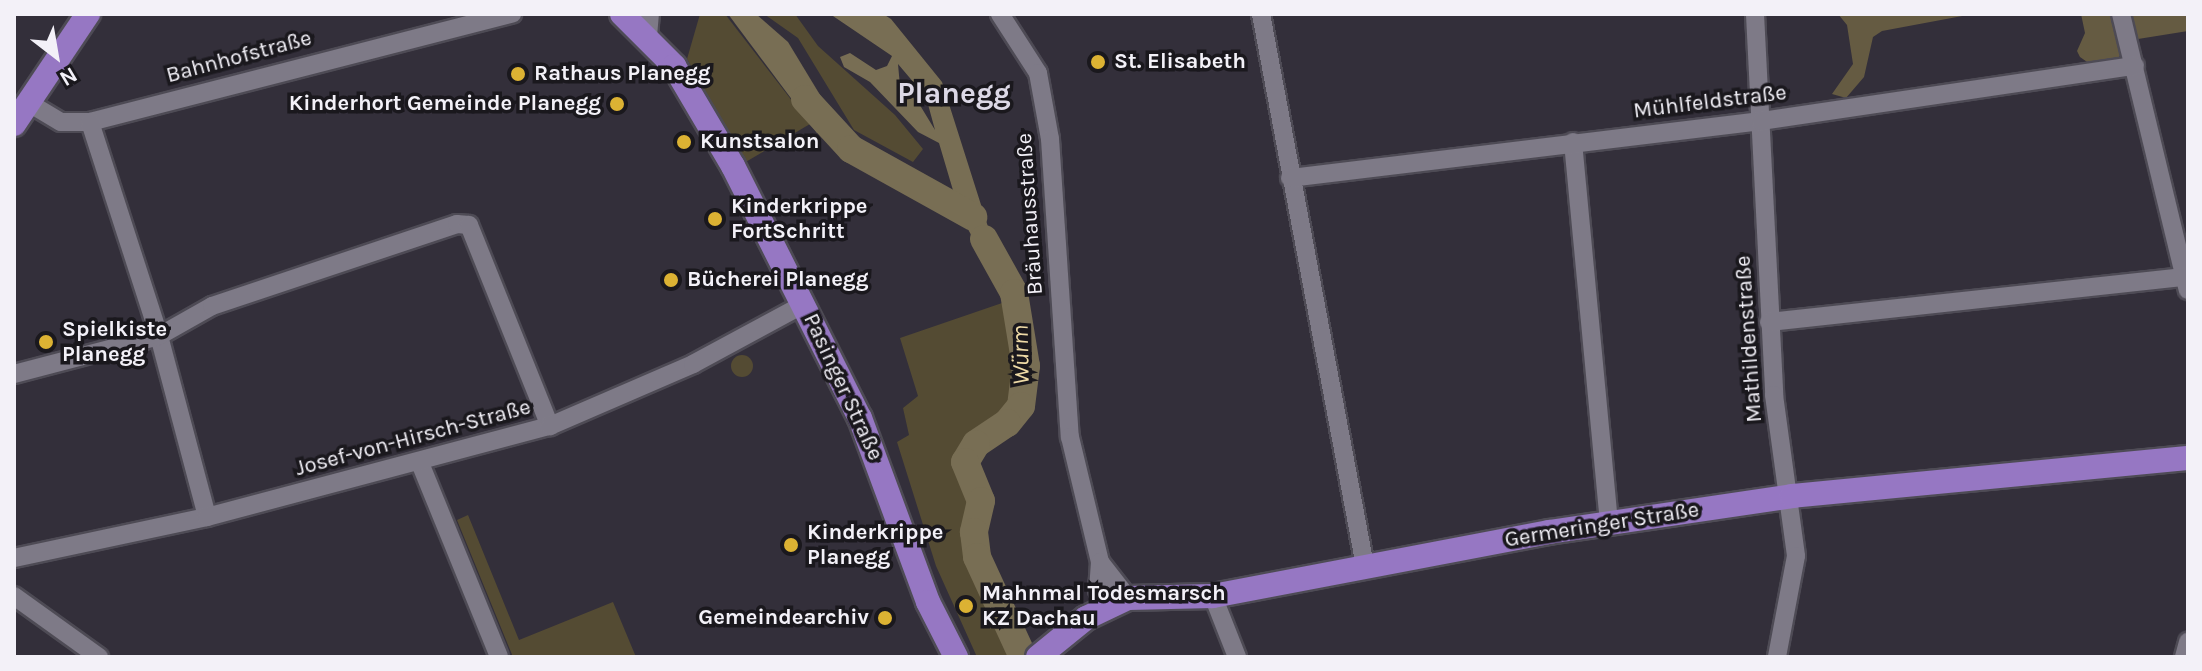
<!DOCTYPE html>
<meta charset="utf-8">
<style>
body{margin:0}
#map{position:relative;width:2202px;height:671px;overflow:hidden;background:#332f3a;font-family:Karla,sans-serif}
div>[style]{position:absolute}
.green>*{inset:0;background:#544b33}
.round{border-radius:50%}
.forest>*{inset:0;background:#655b42}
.water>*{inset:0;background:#786e54}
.river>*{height:28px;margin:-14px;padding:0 14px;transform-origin:14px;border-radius:14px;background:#786e54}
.roads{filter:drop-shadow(2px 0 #4e4b55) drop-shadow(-2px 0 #4e4b55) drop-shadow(0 2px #4e4b55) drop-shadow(0 -2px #4e4b55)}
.minor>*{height:18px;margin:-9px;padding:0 9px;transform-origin:9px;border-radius:9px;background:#7e7a87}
.major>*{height:24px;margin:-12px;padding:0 12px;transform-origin:12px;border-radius:12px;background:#9677c3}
.dots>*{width:22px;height:22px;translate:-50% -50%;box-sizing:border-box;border:4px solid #1a181d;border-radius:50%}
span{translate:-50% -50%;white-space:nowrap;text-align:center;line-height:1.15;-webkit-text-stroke:7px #1a181d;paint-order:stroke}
.street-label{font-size:22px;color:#f3f1f8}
.poi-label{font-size:22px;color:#f3f1f8;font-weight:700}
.left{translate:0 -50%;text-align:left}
.right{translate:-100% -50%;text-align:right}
.water-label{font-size:24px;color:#efdba7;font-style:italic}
.district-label{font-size:30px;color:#dcd8e6;font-weight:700}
.frame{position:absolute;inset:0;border:16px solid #f3f1f8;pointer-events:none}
.north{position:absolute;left:16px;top:16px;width:80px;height:80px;-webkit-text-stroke:6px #1a181d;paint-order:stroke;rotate:149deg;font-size:22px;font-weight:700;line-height:32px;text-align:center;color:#f3f1f8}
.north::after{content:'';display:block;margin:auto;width:28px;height:36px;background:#f3f1f8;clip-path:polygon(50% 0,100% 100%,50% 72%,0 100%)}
</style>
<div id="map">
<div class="green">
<div style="clip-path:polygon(700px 14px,725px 14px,810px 124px,744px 163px,687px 59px)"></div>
<div style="clip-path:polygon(764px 14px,795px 14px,818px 46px,895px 115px,923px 149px,913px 162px,854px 130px,798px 38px)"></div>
<div style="clip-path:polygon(1005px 302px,1017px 362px,1013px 393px,1006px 414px,970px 439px,957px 460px,971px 503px,965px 530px,971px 561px,1013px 657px,977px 657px,936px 566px,897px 442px,909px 435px,903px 408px,918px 396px,900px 338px)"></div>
<div class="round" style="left:731px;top:355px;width:22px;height:22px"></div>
<div style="clip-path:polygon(468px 515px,519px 640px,613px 602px,636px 657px,513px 657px,457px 520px)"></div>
</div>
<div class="forest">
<div style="clip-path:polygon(1838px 14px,1973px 14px,1882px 31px,1873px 37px,1864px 77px,1846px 98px,1832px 94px,1853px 64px,1847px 25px)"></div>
<div style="clip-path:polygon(2081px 14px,2117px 14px,2124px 51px,2119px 57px,2090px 64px,2080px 57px,2077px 51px,2085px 33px)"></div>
<div style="clip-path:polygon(2128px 14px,2188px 14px,2188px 31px,2138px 39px)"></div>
</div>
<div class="water">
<div style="clip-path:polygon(728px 14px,756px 14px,788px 42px,837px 123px,817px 133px)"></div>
<div style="clip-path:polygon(evenodd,830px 14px,883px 14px,891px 19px,942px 82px,1003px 274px,988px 267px,960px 214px,939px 143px,918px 132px,870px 82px,844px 67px,840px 57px,850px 53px,876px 70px,887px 66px,892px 56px,830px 14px,898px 64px,926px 97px,935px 130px,918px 102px,900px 86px,898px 64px)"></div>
</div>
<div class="river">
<div style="left:805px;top:99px;width:68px;rotate:47.4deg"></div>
<div style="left:851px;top:149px;width:140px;rotate:29.1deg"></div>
<div style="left:984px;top:239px;width:62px;rotate:60.9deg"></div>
<div style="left:1014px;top:293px;width:74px;rotate:80.7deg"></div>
<div style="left:1026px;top:366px;width:40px;rotate:97.1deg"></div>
<div style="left:1021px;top:406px;width:22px;rotate:129deg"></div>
<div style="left:1007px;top:423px;width:37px;rotate:146deg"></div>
<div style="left:976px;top:444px;width:21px;rotate:121deg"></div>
<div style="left:965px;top:462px;width:42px;rotate:67.7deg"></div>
<div style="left:981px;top:501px;width:32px;rotate:103deg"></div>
<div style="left:974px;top:532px;width:25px;rotate:83deg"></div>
<div style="left:977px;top:557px;width:110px;rotate:65.3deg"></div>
</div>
<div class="roads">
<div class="minor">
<div style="left:1000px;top:14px;width:70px;rotate:57.2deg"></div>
<div style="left:1038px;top:73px;width:67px;rotate:79.7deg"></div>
<div style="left:1050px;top:139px;width:299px;rotate:86.2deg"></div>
<div style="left:1070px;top:437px;width:129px;rotate:76.5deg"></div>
<div style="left:1100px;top:562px;width:28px;rotate:94deg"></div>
<div style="left:1098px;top:590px;width:17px;rotate:69deg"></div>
<div style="left:1261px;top:14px;width:562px;rotate:79.33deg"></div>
<div style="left:1755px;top:14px;width:381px;rotate:87.1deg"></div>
<div style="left:1774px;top:395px;width:162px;rotate:82.2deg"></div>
<div style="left:1796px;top:556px;width:103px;rotate:100.7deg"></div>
<div style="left:2121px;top:14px;width:284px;rotate:76.4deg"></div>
<div style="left:648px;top:36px;width:22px;rotate:-85deg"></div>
<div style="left:29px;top:103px;width:37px;rotate:31deg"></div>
<div style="left:61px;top:122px;width:29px"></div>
<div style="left:90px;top:122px;width:436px;rotate:-14.4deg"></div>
<div style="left:90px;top:122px;width:225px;rotate:72.1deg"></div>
<div style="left:159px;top:336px;width:187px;rotate:75.1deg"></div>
<div style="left:1573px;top:142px;width:382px;rotate:84.6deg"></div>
<div style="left:1290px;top:178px;width:474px;rotate:-6.9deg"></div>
<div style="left:1761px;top:121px;width:378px;rotate:-8.4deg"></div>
<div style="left:1769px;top:322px;width:418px;rotate:-6.2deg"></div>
<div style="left:14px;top:374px;width:150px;rotate:-14.7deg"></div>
<div style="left:159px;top:336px;width:61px;rotate:-29.5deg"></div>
<div style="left:212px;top:306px;width:258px;rotate:-18.5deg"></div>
<div style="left:457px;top:224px;width:12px;rotate:5deg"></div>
<div style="left:469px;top:225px;width:217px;rotate:68.1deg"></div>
<div style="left:420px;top:463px;width:209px;rotate:67.8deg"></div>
<div style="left:14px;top:558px;width:197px;rotate:-12deg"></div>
<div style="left:207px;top:517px;width:355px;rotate:-14.9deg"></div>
<div style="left:550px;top:426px;width:156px;rotate:-23.4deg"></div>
<div style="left:693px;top:364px;width:126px;rotate:-28.4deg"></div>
<div style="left:1100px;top:562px;width:46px;rotate:52.1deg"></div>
<div style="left:14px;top:596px;width:105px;rotate:35.7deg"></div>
<div style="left:1213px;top:596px;width:66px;rotate:68.5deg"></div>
<div style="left:2184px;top:657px;width:16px;rotate:-75deg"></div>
</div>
<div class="major">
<div style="left:622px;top:14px;width:74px;rotate:45deg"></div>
<div style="left:674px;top:66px;width:116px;rotate:59.5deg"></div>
<div style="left:733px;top:166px;width:282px;rotate:63.3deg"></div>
<div style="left:860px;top:418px;width:196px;rotate:69.7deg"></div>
<div style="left:928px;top:602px;width:62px;rotate:63deg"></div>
<div style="left:14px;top:124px;width:133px;rotate:-56.1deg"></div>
<div style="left:1038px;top:657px;width:62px;rotate:-39.1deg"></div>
<div style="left:1086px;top:618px;width:47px;rotate:-25.5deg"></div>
<div style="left:1128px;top:598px;width:85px;rotate:-1.3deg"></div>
<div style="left:1213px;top:596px;width:342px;rotate:-10.8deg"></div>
<div style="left:1549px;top:532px;width:246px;rotate:-8.4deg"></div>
<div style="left:1792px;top:496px;width:398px;rotate:-5.5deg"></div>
</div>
</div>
<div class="dots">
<div style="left:1098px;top:62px;background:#dcb233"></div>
<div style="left:518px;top:74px;background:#dcb233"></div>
<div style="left:617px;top:104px;background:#dcb233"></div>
<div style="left:684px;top:142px;background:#dcb233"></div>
<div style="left:715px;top:219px;background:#dcb233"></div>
<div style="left:671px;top:280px;background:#dcb233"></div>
<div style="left:46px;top:342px;background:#dcb233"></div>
<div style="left:791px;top:545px;background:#dcb233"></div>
<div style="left:966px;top:606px;background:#dcb233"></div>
<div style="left:885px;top:618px;background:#dcb233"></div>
</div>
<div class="street-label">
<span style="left:239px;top:57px;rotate:-15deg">Bahnhofstraße</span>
<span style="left:1710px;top:102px;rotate:-7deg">Mühlfeldstraße</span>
<span style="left:1030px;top:214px;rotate:-94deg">Bräuhausstraße</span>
<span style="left:1749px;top:339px;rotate:-94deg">Mathildenstraße</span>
<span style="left:843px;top:387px;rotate:65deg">Pasinger Straße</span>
<span style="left:413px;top:438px;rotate:-15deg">Josef-von-Hirsch-Straße</span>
<span style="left:1602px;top:525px;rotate:-9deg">Germeringer Straße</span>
</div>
<div class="poi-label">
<span class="left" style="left:1114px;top:62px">St. Elisabeth</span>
<span class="left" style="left:534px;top:74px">Rathaus Planegg</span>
<span class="right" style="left:601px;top:104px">Kinderhort Gemeinde Planegg</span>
<span class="left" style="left:700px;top:142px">Kunstsalon</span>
<span class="left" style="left:731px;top:219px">Kinderkrippe<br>FortSchritt</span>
<span class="left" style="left:687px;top:280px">Bücherei Planegg</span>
<span class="left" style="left:62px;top:342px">Spielkiste<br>Planegg</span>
<span class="left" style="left:807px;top:545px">Kinderkrippe<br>Planegg</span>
<span class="left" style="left:982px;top:606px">Mahnmal Todesmarsch<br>KZ Dachau</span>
<span class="right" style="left:869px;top:618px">Gemeindearchiv</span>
</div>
<div class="water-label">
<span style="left:1021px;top:355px;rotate:-91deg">Würm</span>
</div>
<div class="district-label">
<span style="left:954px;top:93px">Planegg</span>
</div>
<div class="frame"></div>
<div class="north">N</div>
</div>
